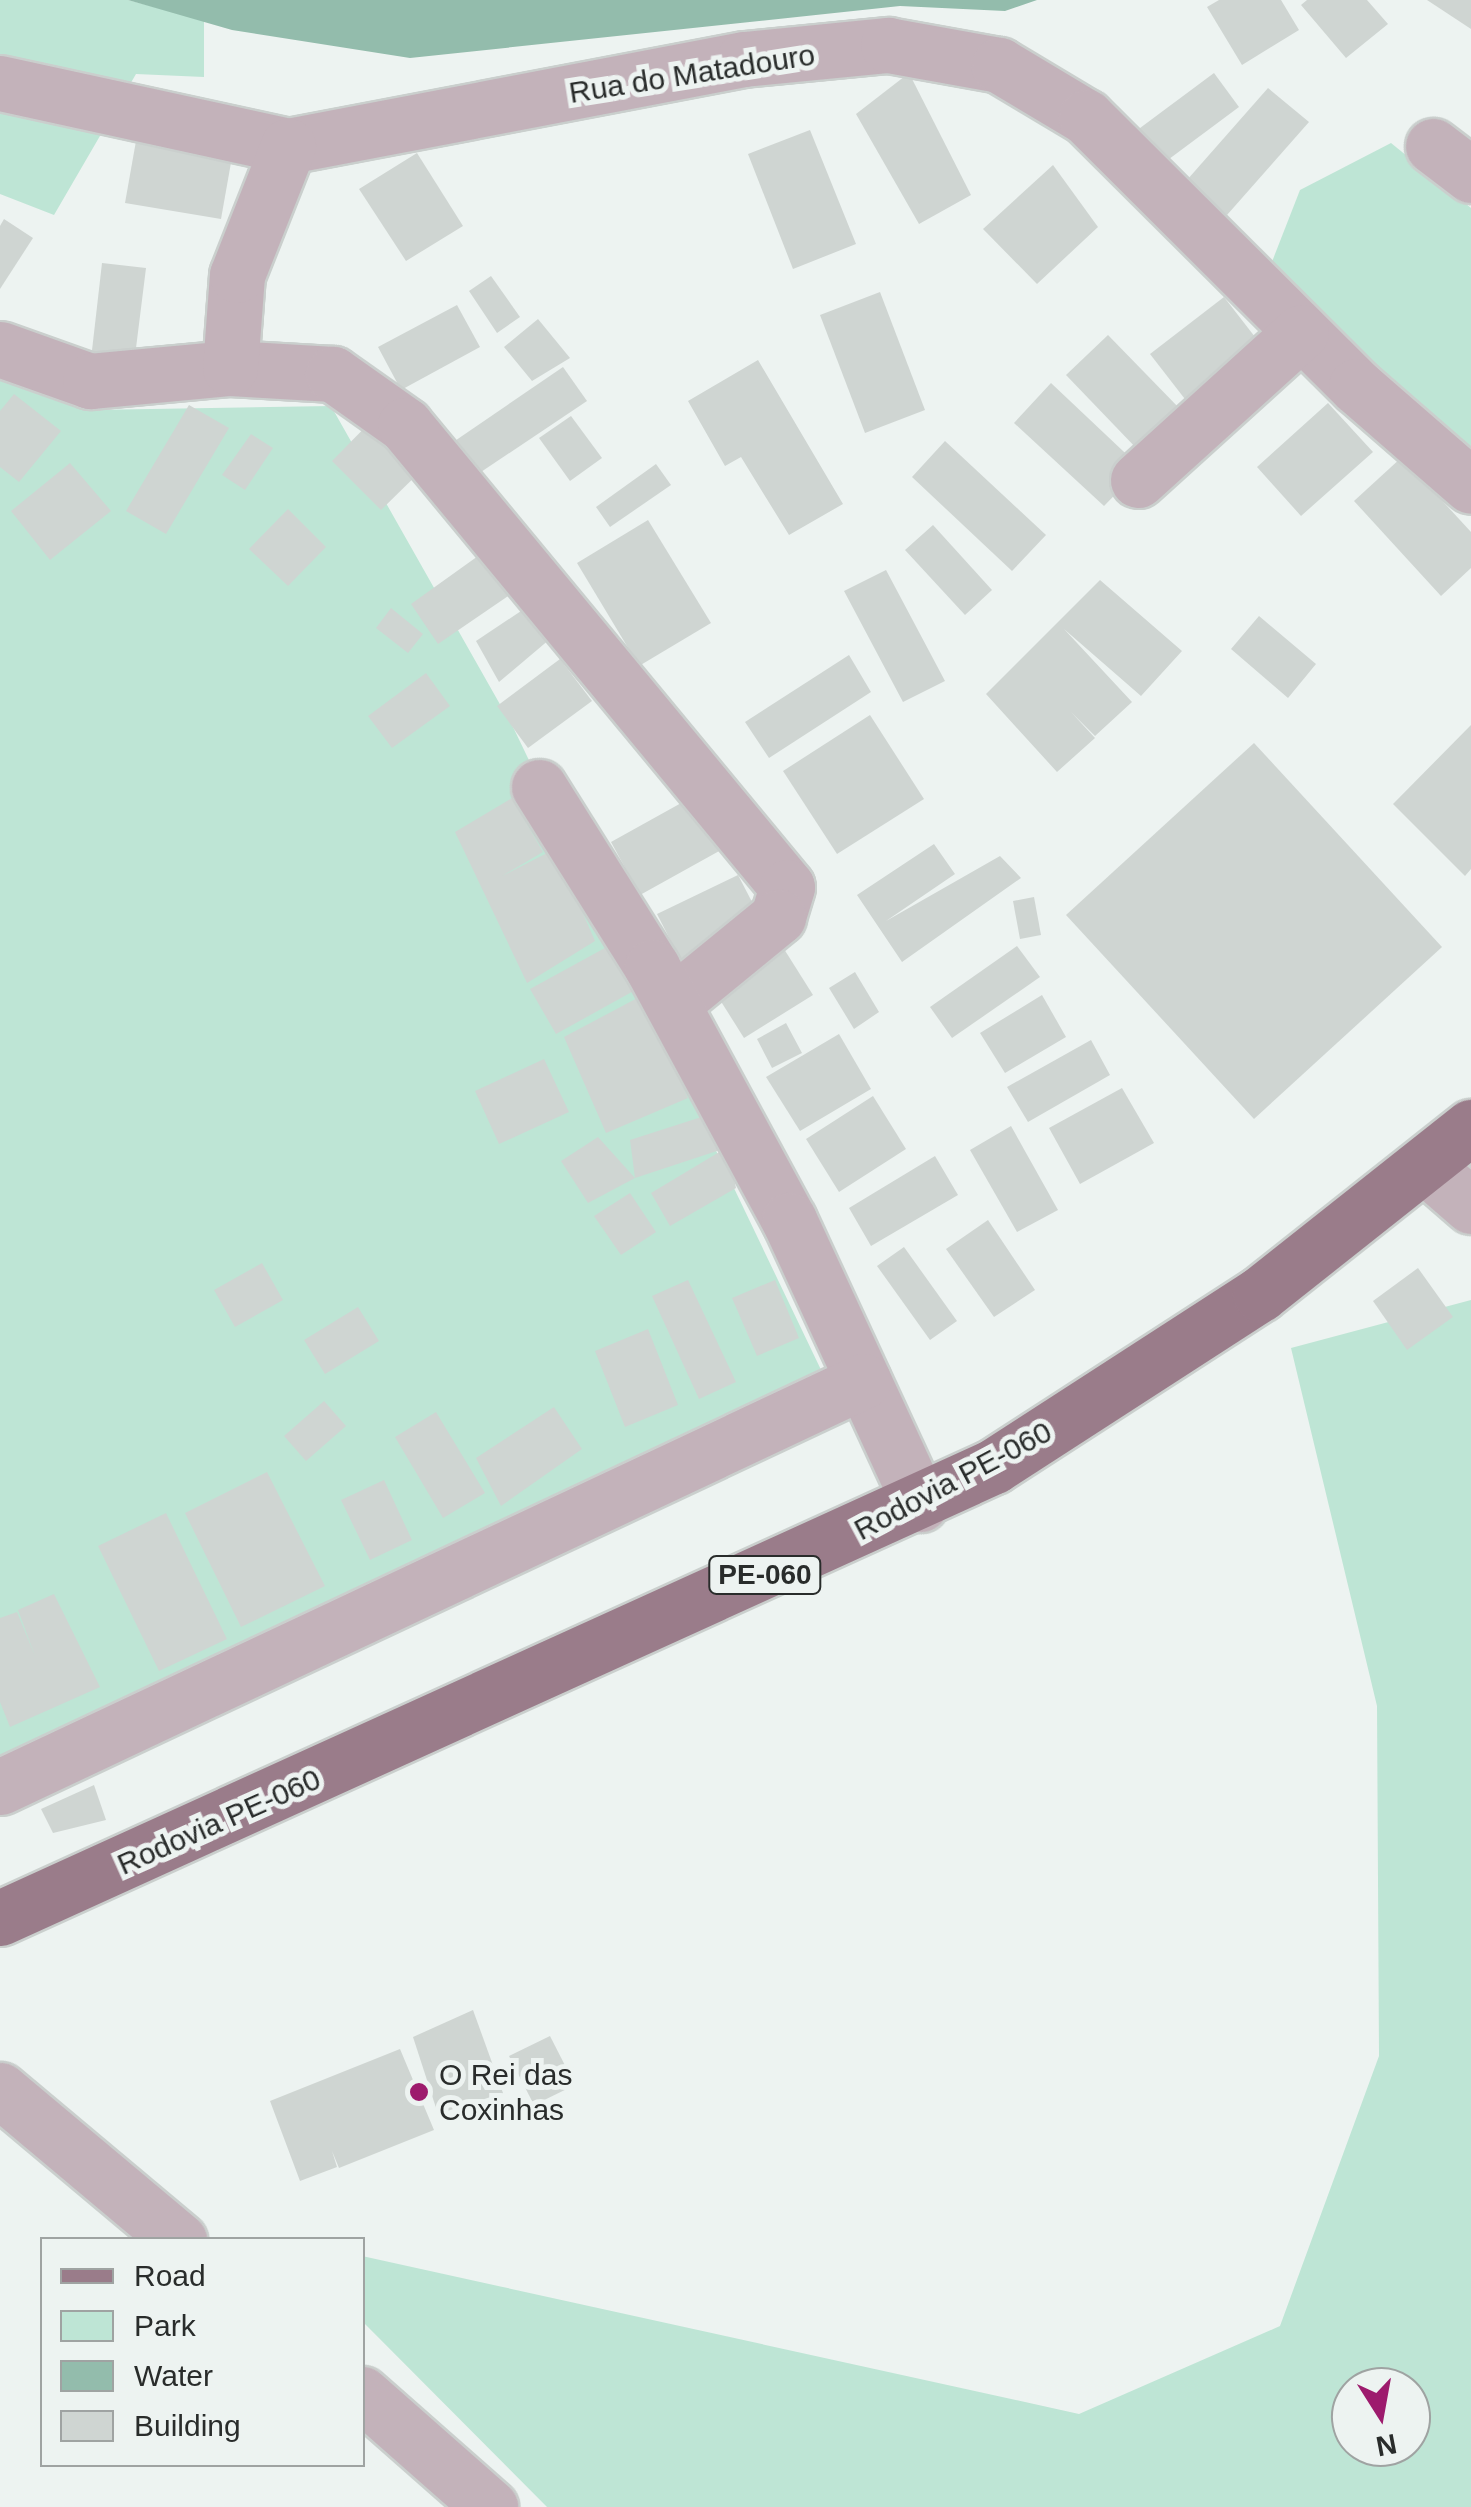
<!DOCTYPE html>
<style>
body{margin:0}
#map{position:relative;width:1471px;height:2507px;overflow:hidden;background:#edf3f1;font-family:Arial,sans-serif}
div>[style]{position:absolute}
.green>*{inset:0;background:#bee5d5}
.water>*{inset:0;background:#93bcac}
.building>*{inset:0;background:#cfd5d2}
.roads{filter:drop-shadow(2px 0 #cacfcd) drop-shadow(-2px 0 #cacfcd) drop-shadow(0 2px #cacfcd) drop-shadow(0 -2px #cacfcd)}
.minor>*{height:55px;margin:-27.5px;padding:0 27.5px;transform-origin:27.5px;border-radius:27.5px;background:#c3b2ba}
.primary>*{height:55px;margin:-27.5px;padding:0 27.5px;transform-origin:27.5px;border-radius:27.5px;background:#9a7c8a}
.dots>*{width:28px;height:28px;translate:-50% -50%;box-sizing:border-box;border:5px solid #edf3f1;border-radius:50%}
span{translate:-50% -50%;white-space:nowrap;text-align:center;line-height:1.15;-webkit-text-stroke:10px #edf3f1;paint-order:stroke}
.shield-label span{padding:2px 8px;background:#edf3f1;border:2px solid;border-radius:8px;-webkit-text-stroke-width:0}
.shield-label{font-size:28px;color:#292c2b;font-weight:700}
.street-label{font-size:30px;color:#292c2b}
.poi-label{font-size:30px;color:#292c2b}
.left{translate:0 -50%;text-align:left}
.legend{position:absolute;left:40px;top:2237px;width:325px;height:230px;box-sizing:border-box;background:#edf3f1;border:2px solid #9fa3a2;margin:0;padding:12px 18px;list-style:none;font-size:30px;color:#292c2b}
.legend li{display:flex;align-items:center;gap:20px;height:50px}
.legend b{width:50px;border:2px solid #9fa3a2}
.north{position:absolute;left:1331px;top:2367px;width:100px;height:100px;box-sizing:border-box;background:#edf3f1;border:2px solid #9fa3a2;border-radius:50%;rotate:169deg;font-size:28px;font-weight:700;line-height:40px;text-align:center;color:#292c2b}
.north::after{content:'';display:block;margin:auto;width:35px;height:45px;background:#9d1b6d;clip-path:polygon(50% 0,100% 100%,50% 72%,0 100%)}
</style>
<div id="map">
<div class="green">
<div style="clip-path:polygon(0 0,128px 0,204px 20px,204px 77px,136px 74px,54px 215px,0 194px)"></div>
<div style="clip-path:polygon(1391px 143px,1471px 208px,1471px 447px,1268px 272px,1300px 190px)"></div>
<div style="clip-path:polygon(0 363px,91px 410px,331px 406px,514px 729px,846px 1422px,0 1815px)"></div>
<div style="clip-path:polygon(evenodd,1471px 1300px,1471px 2507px,547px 2507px,363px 2322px,362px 2256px,1079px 2414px,1280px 2326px,1379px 2056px,1377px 1706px,1291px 1348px,1471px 1300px,1351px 2387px,1411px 2387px,1411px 2447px,1351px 2447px,1351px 2387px)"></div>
</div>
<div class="water">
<div style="clip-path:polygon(128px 0,1037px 0,1005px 11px,900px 6px,410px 58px,232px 30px)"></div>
</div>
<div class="building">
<div style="clip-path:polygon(1219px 0,1281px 0,1299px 30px,1242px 65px,1207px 7px)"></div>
<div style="clip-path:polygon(1307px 0,1367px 0,1388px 24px,1346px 58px,1301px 5px)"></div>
<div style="clip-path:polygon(1427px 0,1471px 0,1471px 29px)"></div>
<div style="clip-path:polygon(909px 73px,971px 195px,919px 224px,856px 114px)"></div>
<div style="clip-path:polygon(1214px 73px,1239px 107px,1161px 165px,1136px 131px)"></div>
<div style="clip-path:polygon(1268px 88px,1309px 122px,1227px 215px,1187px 180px)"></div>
<div style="clip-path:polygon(810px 130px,856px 244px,793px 269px,748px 154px)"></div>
<div style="clip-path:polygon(136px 141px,232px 157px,221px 219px,125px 203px)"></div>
<div style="clip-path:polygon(417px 153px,463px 226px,406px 261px,359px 189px)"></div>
<div style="clip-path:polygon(1053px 165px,1098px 227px,1037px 284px,983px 229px)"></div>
<div style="clip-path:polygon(4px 219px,33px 238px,0 289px,0 226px)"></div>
<div style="clip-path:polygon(102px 263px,146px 268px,134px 364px,91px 359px)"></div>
<div style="clip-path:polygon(491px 276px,520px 317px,497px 333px,469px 291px)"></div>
<div style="clip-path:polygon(880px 292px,925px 410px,865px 433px,820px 315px)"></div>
<div style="clip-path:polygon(1224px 297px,1262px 346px,1188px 403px,1150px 354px)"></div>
<div style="clip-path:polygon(457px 305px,480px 347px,401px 390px,378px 347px)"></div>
<div style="clip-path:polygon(538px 319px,570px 358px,532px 381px,504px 347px)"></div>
<div style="clip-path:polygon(1108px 335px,1181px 410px,1139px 451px,1066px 375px)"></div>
<div style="clip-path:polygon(758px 360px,843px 504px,789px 535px,741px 457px,725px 466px,688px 401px)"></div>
<div style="clip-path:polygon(563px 367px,587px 401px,469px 480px,446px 447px)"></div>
<div style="clip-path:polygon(1051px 383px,1141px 468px,1104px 506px,1014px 423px)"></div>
<div style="clip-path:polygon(14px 394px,61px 431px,19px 482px,0 467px,0 411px)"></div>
<div style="clip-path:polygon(1328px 403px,1373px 452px,1301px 516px,1257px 467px)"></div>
<div style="clip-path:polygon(189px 405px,229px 428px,166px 534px,126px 511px)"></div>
<div style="clip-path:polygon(382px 410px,432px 460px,381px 510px,332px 461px)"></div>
<div style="clip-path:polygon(571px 416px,602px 458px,570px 481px,539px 438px)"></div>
<div style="clip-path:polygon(251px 434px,273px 448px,245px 490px,222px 475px)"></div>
<div style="clip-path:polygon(945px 441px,1046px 535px,1012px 571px,912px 477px)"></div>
<div style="clip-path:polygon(1402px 457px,1471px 532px,1471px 568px,1441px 596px,1354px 501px)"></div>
<div style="clip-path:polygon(70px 463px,111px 511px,50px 560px,11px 511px)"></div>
<div style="clip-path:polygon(656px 464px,671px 485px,610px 527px,596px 507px)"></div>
<div style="clip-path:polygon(288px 509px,326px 547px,288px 586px,249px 549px)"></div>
<div style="clip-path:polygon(648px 520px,711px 623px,639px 666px,577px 563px)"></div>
<div style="clip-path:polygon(933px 525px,992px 590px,965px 615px,905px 550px)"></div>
<div style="clip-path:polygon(485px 551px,514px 592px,438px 644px,411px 604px)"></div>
<div style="clip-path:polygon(886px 570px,945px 681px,903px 702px,844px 591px)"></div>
<div style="clip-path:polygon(1100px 580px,1182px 651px,1141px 696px,1064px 629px,1132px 702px,1095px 736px,1071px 712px,1095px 738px,1057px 772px,986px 694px)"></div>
<div style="clip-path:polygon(527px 607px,550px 639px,499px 682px,476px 641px)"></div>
<div style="clip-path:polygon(391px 608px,423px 634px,408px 653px,376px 628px)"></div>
<div style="clip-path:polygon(1259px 616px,1316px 664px,1288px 698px,1231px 649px)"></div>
<div style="clip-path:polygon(849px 655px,871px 692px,769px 758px,745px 722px)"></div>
<div style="clip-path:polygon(560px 659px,592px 701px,528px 748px,497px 706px)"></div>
<div style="clip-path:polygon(426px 673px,450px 706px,392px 748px,368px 716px)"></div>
<div style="clip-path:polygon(870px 715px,924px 799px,837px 854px,783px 771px)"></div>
<div style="clip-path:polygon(1471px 725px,1471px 869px,1465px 876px,1393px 804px)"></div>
<div style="clip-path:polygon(1254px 743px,1442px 947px,1254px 1119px,1066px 915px)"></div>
<div style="clip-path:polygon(692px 797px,721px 850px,640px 895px,611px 842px)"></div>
<div style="clip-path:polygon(512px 798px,543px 852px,502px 876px,555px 849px,595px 941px,527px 983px,455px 832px)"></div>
<div style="clip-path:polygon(934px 844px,955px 874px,886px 921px,1000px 856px,1021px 878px,902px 962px,857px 895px)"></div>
<div style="clip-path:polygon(738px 875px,764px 925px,683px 965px,657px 914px)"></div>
<div style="clip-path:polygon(1034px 897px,1041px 935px,1020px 939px,1013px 901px)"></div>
<div style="clip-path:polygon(614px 943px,639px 988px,556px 1034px,530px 989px)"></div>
<div style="clip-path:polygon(1017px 946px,1040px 977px,952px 1038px,930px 1007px)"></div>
<div style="clip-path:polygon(784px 949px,813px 995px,744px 1038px,715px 992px)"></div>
<div style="clip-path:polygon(855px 972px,879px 1012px,854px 1029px,829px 988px)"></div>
<div style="clip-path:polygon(643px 995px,688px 1098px,606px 1133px,564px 1037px)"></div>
<div style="clip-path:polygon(1042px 995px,1066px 1037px,1005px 1073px,980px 1033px)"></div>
<div style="clip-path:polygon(786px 1023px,802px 1053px,772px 1068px,757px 1039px)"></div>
<div style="clip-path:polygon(839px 1034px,871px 1089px,800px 1131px,766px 1077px)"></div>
<div style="clip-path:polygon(1091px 1040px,1110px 1075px,1028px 1122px,1007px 1087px)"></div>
<div style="clip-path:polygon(544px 1059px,569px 1112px,499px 1144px,475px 1091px)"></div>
<div style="clip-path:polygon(1122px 1088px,1154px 1143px,1080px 1184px,1049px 1128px)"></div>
<div style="clip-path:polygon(873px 1096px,906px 1149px,839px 1192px,806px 1139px)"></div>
<div style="clip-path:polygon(720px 1111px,736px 1188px,670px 1226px,651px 1193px,726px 1148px,635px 1178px,630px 1140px)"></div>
<div style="clip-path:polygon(1011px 1126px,1058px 1210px,1017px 1232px,970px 1150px)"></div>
<div style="clip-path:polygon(598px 1137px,635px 1178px,588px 1203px,561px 1161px)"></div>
<div style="clip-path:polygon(935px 1156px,958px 1195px,871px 1246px,849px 1208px)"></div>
<div style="clip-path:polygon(630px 1193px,656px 1232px,621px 1255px,594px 1216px)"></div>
<div style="clip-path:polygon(988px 1220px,1035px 1290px,994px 1317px,946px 1249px)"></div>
<div style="clip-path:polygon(904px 1247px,957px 1321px,930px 1340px,877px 1266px)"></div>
<div style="clip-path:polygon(262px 1263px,283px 1300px,235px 1327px,214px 1290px)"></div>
<div style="clip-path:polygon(1418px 1268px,1453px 1317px,1407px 1350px,1373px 1301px)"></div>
<div style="clip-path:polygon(688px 1280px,736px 1382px,699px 1399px,652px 1296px)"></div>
<div style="clip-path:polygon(775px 1280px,799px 1338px,757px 1356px,732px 1298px)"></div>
<div style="clip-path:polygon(358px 1307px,379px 1341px,325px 1374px,304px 1340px)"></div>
<div style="clip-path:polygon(648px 1329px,678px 1405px,625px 1427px,595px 1351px)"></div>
<div style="clip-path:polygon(324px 1401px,346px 1426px,306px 1461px,284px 1436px)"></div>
<div style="clip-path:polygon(554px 1407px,582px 1449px,501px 1506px,476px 1458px)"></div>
<div style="clip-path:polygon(436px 1412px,485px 1493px,443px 1518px,395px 1437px)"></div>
<div style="clip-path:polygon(267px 1472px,325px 1586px,241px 1627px,185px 1513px)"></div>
<div style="clip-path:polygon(384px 1480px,412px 1540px,370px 1560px,341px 1500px)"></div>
<div style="clip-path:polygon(166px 1513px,227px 1639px,159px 1671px,98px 1546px)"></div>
<div style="clip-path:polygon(54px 1594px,100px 1687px,10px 1727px,0 1702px,0 1618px,17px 1612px,35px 1656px,18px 1610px)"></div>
<div style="clip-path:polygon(94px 1785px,106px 1820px,53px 1833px,41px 1809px)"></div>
<div style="clip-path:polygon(473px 2010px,503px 2093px,438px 2114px,413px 2037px)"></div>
<div style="clip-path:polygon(550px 2036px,575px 2085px,534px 2105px,509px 2056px)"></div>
<div style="clip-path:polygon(400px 2049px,434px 2130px,339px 2168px,332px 2151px,337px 2167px,300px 2181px,270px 2101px)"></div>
</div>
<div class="roads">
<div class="minor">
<div style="left:0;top:83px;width:295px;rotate:12.3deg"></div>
<div style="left:288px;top:146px;width:464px;rotate:-10.8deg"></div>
<div style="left:744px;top:59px;width:145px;rotate:-5.6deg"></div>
<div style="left:888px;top:45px;width:113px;rotate:10.2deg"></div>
<div style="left:999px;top:65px;width:101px;rotate:30.9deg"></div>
<div style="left:1086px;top:117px;width:381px;rotate:44.9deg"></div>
<div style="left:1356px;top:386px;width:152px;rotate:41deg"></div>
<div style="left:1433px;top:146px;width:48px;rotate:37.3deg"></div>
<div style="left:0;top:349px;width:96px;rotate:19.6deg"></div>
<div style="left:90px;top:381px;width:141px;rotate:-5.3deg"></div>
<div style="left:230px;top:368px;width:103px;rotate:3.3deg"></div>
<div style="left:333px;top:374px;width:88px;rotate:35.3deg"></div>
<div style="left:405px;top:425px;width:599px;rotate:50.41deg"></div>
<div style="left:787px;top:887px;width:31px;rotate:107deg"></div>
<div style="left:778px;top:917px;width:136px;rotate:140.7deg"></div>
<div style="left:230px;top:368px;width:93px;rotate:-85.7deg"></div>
<div style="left:237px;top:275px;width:139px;rotate:-68.4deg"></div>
<div style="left:1138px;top:480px;width:220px;rotate:-42.2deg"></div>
<div style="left:539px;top:787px;width:213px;rotate:57.9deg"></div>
<div style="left:652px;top:967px;width:288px;rotate:61.6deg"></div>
<div style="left:789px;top:1220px;width:313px;rotate:65.2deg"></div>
<div style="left:1425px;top:1166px;width:61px;rotate:41deg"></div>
<div style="left:0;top:1787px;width:954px;rotate:-25.19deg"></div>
<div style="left:0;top:2090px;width:234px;rotate:40deg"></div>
<div style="left:362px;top:2394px;width:171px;rotate:41.4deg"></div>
</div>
<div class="primary">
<div style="left:0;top:1918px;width:1092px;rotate:-24.45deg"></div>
<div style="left:994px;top:1466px;width:317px;rotate:-32.9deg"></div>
<div style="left:1260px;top:1294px;width:269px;rotate:-38.4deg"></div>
</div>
</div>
<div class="dots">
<div style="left:419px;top:2092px;background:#9d1b6d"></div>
</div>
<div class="shield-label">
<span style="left:765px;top:1575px">PE-060</span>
</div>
<div class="street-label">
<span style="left:692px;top:74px;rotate:-9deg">Rua do Matadouro</span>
<span style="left:953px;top:1481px;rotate:-28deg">Rodovia PE-060</span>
<span style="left:219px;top:1822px;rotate:-24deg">Rodovia PE-060</span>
</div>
<div class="poi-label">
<span class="left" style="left:439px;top:2092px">O Rei das<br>Coxinhas</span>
</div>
<ul class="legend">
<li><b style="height:12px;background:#9a7c8a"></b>Road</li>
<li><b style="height:28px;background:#bee5d5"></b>Park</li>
<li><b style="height:28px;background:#93bcac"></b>Water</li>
<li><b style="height:28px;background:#cfd5d2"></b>Building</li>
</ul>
<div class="north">N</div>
</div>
